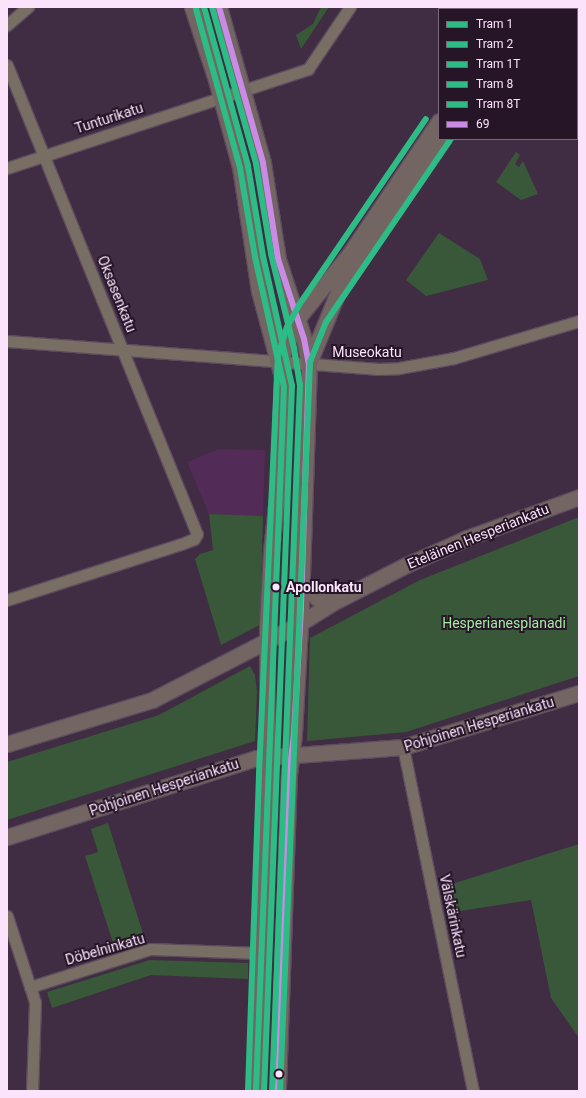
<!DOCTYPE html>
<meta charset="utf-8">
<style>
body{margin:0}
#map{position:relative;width:586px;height:1098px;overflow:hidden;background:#402c43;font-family:Roboto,sans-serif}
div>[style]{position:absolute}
.built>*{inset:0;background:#522b56}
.green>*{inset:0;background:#395839}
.roads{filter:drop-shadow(1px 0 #5c4b5f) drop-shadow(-1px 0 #5c4b5f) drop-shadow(0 1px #5c4b5f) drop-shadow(0 -1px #5c4b5f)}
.street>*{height:11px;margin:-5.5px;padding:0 5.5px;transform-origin:5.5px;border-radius:5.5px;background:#786e63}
.secondary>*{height:15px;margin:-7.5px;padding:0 7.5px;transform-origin:7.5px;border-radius:7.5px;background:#736562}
.primary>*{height:17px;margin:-8.5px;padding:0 8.5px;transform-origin:8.5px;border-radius:8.5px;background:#7c6c67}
.bus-1>*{height:6px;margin:-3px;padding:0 3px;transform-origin:3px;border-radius:3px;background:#ca8be6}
.tram-1>*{height:6px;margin:-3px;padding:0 3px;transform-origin:3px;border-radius:3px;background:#2dbc86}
.tram-2>*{height:6px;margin:-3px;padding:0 3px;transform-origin:3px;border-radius:3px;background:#2dbc86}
.tram-3>*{height:6px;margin:-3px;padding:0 3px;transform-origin:3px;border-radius:3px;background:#2dbc86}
.tram-4>*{height:6px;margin:-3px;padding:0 3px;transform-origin:3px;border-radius:3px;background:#2dbc86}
.tram-5>*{height:6px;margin:-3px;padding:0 3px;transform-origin:3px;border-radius:3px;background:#2dbc86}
.dots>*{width:11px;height:11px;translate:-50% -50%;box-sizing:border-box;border:2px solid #251527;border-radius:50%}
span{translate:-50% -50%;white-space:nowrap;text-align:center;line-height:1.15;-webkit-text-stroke:4px #251527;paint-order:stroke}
.street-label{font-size:14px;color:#fbe3fc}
.stop-label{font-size:14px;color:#fbe3fc;font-weight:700}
.left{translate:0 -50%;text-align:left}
.park-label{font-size:14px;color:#a4eba1}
.frame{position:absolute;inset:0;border:8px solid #fbe3fc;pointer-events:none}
.legend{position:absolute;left:438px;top:8px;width:140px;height:132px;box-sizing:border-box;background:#251527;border:1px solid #7b677c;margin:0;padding:5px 7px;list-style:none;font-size:12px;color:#fbe3fc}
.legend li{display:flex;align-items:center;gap:8px;height:20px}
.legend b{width:20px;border:1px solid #7b677c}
</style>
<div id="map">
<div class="built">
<div style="clip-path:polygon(218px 449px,265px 450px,263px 516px,209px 514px,187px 462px)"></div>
</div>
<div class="green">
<div style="clip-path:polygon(321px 7px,329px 7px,301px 49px,296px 35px,313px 24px)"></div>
<div style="clip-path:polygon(516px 152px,520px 155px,515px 164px,519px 167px,523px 161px,538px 194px,521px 200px,496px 182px)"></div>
<div style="clip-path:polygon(439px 233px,480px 259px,488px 280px,426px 296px,406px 280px)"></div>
<div style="clip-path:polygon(209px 514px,263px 516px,260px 625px,221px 645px,195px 559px,200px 554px,213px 550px)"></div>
<div style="clip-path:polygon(579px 517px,579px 676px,406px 732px,307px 741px,310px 638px,420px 580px)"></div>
<div style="clip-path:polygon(250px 666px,255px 675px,257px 691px,255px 741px,7px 820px,7px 762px,159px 715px)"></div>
<div style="clip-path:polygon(108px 823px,145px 940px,115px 949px,85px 856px,98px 852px,91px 829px)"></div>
<div style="clip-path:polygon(579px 844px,579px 1038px,551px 998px,531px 900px,448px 913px,442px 887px)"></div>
<div style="clip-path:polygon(150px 960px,248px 963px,248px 979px,151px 975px,52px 1008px,47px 992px)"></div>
</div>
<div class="roads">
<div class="street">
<div style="left:7px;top:25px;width:28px;rotate:-41deg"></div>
<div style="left:7px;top:65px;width:506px;rotate:67.95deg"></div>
<div style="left:197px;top:534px;width:6px;rotate:121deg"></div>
<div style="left:194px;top:539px;width:14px;rotate:159deg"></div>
<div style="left:181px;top:544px;width:183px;rotate:162.2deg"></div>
<div style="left:7px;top:168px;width:317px;rotate:-18.2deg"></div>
<div style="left:308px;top:69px;width:75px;rotate:-55.9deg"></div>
<div style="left:7px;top:341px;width:370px;rotate:4.3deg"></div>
<div style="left:376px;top:369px;width:23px;rotate:-2deg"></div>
<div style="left:399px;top:368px;width:56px;rotate:-10.3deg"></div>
<div style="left:454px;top:358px;width:130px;rotate:-16.5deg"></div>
<div style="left:403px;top:747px;width:351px;rotate:78.5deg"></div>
<div style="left:7px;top:916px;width:90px;rotate:72deg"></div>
<div style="left:35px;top:1002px;width:89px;rotate:91.9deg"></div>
<div style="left:30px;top:987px;width:126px;rotate:-17.6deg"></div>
<div style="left:150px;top:949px;width:111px;rotate:2.1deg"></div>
</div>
<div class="secondary">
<div style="left:192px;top:7px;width:77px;rotate:71.8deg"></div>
<div style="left:216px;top:80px;width:90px;rotate:74.6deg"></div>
<div style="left:240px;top:167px;width:125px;rotate:81.3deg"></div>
<div style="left:259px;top:291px;width:89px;rotate:75deg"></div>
<div style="left:282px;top:377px;width:110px;rotate:92.1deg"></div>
<div style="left:278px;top:487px;width:64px;rotate:96.2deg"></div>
<div style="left:271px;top:551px;width:73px;rotate:93.1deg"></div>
<div style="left:267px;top:624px;width:133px;rotate:90deg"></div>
<div style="left:267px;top:757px;width:334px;rotate:92.1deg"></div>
<div style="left:219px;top:7px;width:162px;rotate:74.2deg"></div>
<div style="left:263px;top:163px;width:97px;rotate:81.1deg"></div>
<div style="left:278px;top:259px;width:84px;rotate:72deg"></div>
<div style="left:304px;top:339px;width:25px;rotate:79deg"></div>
<div style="left:309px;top:364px;width:244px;rotate:91.9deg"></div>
<div style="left:301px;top:608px;width:126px;rotate:93.2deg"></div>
<div style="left:294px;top:734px;width:38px;rotate:97deg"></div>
<div style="left:289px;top:772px;width:319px;rotate:92deg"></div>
<div style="left:515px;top:9px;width:2px;rotate:-63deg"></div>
<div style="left:279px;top:362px;width:48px;rotate:-66.6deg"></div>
<div style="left:298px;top:318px;width:83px;rotate:-51.3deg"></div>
<div style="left:350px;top:253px;width:159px;rotate:-56deg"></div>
<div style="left:309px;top:363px;width:77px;rotate:-67.8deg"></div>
<div style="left:338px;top:292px;width:186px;rotate:-55.5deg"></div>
<div style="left:302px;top:583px;width:21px;rotate:45deg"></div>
<div style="left:317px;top:598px;width:17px;rotate:13deg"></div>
<div style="left:7px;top:744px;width:152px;rotate:-16.9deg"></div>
<div style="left:152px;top:700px;width:165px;rotate:-27.3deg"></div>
<div style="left:299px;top:624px;width:41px;rotate:-32.2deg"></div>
<div style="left:334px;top:602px;width:81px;rotate:-27.2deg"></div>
<div style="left:406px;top:565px;width:67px;rotate:-23.9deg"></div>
<div style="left:467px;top:538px;width:119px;rotate:-20.1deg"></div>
<div style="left:7px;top:837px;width:261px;rotate:-17.6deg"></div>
<div style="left:256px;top:758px;width:147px;rotate:-4.3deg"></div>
<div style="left:403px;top:747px;width:184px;rotate:-17.1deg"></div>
</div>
<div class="primary">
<div style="left:548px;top:7px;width:2px;rotate:63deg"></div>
<div style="left:577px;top:88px;width:5px;rotate:68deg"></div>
</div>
</div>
<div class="bus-1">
<div style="left:219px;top:7px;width:162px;rotate:74.2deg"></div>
<div style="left:263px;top:163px;width:97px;rotate:81.1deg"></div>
<div style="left:278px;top:259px;width:84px;rotate:72deg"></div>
<div style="left:304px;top:339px;width:25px;rotate:79deg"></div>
<div style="left:309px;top:364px;width:244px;rotate:91.9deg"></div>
<div style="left:301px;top:608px;width:126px;rotate:93.2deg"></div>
<div style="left:294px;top:734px;width:38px;rotate:97deg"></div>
<div style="left:289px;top:772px;width:319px;rotate:92deg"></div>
</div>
<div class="tram-1">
<div style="left:204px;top:7px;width:165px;rotate:74.5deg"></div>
<div style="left:248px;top:166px;width:91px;rotate:80.5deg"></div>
<div style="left:263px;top:256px;width:133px;rotate:77.4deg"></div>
<div style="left:292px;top:386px;width:706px;rotate:92.27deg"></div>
</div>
<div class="tram-2">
<div style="left:196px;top:9px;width:165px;rotate:74.5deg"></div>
<div style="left:240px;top:168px;width:90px;rotate:80.4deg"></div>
<div style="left:255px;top:257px;width:133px;rotate:77.4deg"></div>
<div style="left:284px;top:387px;width:705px;rotate:92.28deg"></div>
</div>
<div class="tram-3">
<div style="left:212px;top:7px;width:163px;rotate:74.3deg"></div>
<div style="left:256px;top:164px;width:91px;rotate:80.5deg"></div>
<div style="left:271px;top:254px;width:97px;rotate:76.3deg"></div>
<div style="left:294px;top:348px;width:37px;rotate:81deg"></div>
<div style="left:300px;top:385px;width:707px;rotate:92.27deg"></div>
</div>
<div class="tram-4">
<div style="left:280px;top:1091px;width:730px;rotate:-87.64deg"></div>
<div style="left:310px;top:362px;width:43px;rotate:-68.2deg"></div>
<div style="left:326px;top:322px;width:222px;rotate:-55.7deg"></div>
</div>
<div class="tram-5">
<div style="left:248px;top:1090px;width:317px;rotate:-88deg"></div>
<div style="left:259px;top:773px;width:417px;rotate:-87.4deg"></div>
<div style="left:278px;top:356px;width:30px;rotate:-73deg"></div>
<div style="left:287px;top:327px;width:25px;rotate:-61deg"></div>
<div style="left:299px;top:305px;width:225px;rotate:-55.7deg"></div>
</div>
<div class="dots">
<div style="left:276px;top:587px;background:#fbe3fc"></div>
<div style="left:279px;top:1074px;background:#fbe3fc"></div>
</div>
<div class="street-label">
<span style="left:109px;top:118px;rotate:-18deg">Tunturikatu</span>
<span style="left:117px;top:294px;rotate:68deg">Oksasenkatu</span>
<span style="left:367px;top:352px">Museokatu</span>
<span style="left:478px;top:536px;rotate:-22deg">Eteläinen Hesperiankatu</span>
<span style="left:479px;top:724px;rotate:-17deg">Pohjoinen Hesperiankatu</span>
<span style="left:164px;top:787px;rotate:-18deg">Pohjoinen Hesperiankatu</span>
<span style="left:453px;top:916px;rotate:78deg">Välskärinkatu</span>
<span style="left:105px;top:949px;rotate:-16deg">Döbelninkatu</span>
</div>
<div class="stop-label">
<span class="left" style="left:286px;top:587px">Apollonkatu</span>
</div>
<div class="park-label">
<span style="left:504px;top:623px">Hesperianesplanadi</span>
</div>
<div class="frame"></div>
<ul class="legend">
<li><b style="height:5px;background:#2dbc86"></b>Tram 1</li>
<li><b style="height:5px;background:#2dbc86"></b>Tram 2</li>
<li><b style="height:5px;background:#2dbc86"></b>Tram 1T</li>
<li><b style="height:5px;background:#2dbc86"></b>Tram 8</li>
<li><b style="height:5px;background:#2dbc86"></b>Tram 8T</li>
<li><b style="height:5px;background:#ca8be6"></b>69</li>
</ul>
</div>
